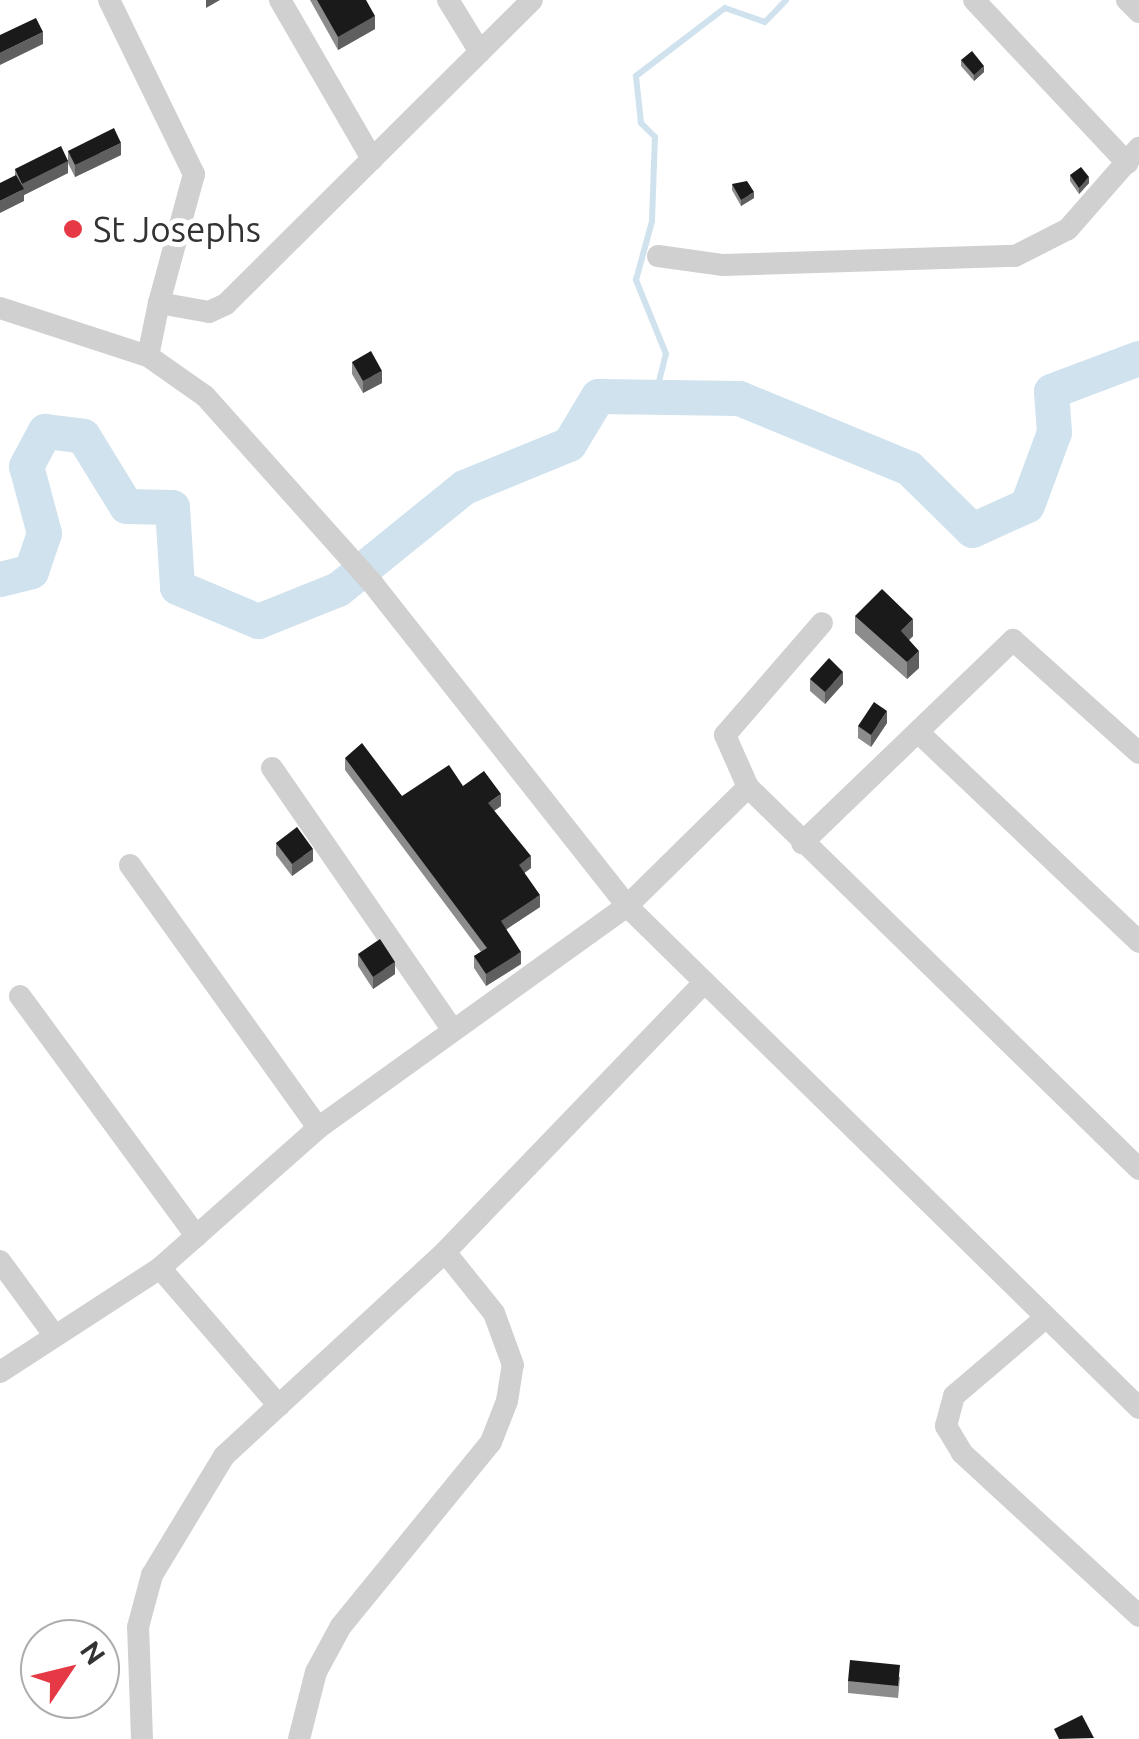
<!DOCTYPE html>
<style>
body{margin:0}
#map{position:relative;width:1139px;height:1739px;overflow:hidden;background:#fff;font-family:Ubuntu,sans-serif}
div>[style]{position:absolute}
.stream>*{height:6px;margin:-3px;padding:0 3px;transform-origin:3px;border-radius:3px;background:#cfe2ee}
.river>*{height:35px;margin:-17.5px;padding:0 17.5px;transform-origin:17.5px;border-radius:17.5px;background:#cfe2ee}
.street>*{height:22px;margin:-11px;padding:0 11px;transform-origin:11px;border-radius:11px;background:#d0d0d0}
.wall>*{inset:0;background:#8c8c8c}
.shaded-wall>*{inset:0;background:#5f5f5f}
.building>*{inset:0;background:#1a1a1a}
.dots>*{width:28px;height:28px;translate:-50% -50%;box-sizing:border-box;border:5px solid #fff;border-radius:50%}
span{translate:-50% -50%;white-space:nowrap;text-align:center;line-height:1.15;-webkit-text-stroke:10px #fff;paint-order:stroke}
.poi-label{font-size:35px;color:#333}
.left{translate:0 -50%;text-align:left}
.north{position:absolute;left:20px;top:1619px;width:100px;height:100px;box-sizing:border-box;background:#fff;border:2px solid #adadad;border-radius:50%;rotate:55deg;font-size:28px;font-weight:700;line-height:40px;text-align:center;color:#333}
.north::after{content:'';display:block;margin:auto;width:35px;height:45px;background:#e63946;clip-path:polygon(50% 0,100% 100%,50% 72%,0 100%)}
</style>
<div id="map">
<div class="stream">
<div style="left:655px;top:397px;width:44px;rotate:-75.7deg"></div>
<div style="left:666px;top:354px;width:80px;rotate:-112.1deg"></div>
<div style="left:636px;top:280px;width:61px;rotate:-74.8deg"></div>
<div style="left:652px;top:221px;width:84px;rotate:-88deg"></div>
<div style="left:655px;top:137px;width:20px;rotate:-135deg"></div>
<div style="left:641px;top:123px;width:47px;rotate:-96.1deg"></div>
<div style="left:636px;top:76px;width:112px;rotate:-37.4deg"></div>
<div style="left:725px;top:8px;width:42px;rotate:19.3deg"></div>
<div style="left:765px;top:22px;width:30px;rotate:-46deg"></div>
</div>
<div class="river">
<div style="left:0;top:579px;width:32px;rotate:-14deg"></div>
<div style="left:31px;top:571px;width:40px;rotate:-71.1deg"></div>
<div style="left:44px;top:533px;width:69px;rotate:-105deg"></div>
<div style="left:26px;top:466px;width:40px;rotate:-62deg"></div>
<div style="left:45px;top:431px;width:38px;rotate:7deg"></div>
<div style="left:83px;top:436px;width:82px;rotate:58.4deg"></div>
<div style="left:126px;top:506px;width:46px;rotate:1.2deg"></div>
<div style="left:172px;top:507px;width:80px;rotate:86.4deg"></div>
<div style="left:177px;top:587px;width:88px;rotate:22.8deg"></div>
<div style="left:258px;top:621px;width:86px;rotate:-21.8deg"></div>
<div style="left:338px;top:589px;width:162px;rotate:-39deg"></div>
<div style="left:464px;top:487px;width:113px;rotate:-22.3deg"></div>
<div style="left:569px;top:444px;width:56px;rotate:-58.9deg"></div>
<div style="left:598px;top:396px;width:141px;rotate:0.8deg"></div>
<div style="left:739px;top:398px;width:184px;rotate:22.4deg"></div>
<div style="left:909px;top:468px;width:88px;rotate:44.5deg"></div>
<div style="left:972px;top:530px;width:60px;rotate:-24.4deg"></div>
<div style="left:1027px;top:505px;width:78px;rotate:-69.7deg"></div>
<div style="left:1054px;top:432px;width:41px;rotate:-94.2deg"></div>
<div style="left:1051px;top:391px;width:94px;rotate:-20.6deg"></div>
</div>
<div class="street">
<div style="left:109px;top:0;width:194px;rotate:64deg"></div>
<div style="left:194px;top:174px;width:134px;rotate:105.2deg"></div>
<div style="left:280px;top:0;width:184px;rotate:59.9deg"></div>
<div style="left:448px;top:0;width:61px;rotate:58.4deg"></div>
<div style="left:974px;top:0;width:224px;rotate:46.8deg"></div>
<div style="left:1127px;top:0;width:17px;rotate:45deg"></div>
<div style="left:658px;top:256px;width:66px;rotate:7.9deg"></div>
<div style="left:723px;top:265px;width:292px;rotate:-1.8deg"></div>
<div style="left:1015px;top:256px;width:59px;rotate:-27deg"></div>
<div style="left:1068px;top:229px;width:108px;rotate:-48.8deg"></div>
<div style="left:0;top:308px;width:156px;rotate:18deg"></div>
<div style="left:148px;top:356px;width:70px;rotate:35.1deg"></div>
<div style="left:205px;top:396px;width:252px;rotate:48.2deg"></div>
<div style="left:373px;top:584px;width:410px;rotate:51.7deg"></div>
<div style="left:627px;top:906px;width:717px;rotate:44.43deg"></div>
<div style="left:148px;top:356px;width:54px;rotate:-78.3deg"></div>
<div style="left:159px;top:303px;width:51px;rotate:10.2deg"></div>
<div style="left:209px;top:312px;width:19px;rotate:-25deg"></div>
<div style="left:226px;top:304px;width:431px;rotate:-44.8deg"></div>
<div style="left:918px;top:732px;width:305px;rotate:43.5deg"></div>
<div style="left:272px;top:768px;width:318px;rotate:55.4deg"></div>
<div style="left:748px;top:787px;width:547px;rotate:44.33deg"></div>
<div style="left:802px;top:843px;width:293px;rotate:-43.9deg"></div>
<div style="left:1013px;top:640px;width:169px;rotate:41.9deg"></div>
<div style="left:130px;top:865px;width:323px;rotate:54.4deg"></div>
<div style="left:20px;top:996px;width:298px;rotate:53.7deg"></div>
<div style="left:0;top:1261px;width:88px;rotate:53.8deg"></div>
<div style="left:160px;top:1268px;width:182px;rotate:49.2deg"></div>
<div style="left:1044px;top:1319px;width:118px;rotate:139.5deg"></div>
<div style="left:954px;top:1396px;width:31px;rotate:105deg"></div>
<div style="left:946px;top:1426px;width:31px;rotate:59deg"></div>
<div style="left:962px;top:1453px;width:241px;rotate:42.6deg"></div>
<div style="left:0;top:1372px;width:191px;rotate:-33deg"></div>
<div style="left:160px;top:1268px;width:211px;rotate:-41.5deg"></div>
<div style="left:318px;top:1128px;width:380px;rotate:-35.7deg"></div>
<div style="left:627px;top:906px;width:170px;rotate:-44.5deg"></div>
<div style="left:748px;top:787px;width:57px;rotate:-113.9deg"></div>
<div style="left:725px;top:735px;width:148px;rotate:-49.1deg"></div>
<div style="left:142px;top:1739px;width:112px;rotate:-92deg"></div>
<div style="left:138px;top:1627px;width:54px;rotate:-74.9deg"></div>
<div style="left:152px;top:1575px;width:139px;rotate:-58.8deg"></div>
<div style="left:224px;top:1456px;width:301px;rotate:-42.7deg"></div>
<div style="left:445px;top:1252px;width:371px;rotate:-46.1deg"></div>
<div style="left:299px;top:1739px;width:69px;rotate:-75.8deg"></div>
<div style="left:316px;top:1672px;width:52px;rotate:-61.5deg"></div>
<div style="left:341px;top:1626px;width:237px;rotate:-50.8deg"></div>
<div style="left:491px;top:1442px;width:44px;rotate:-68.7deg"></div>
<div style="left:507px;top:1401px;width:36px;rotate:-81deg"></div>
<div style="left:513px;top:1365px;width:55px;rotate:-110.1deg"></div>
<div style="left:494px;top:1313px;width:78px;rotate:-128.8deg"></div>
</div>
<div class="wall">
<div style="clip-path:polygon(310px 0,366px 0,375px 29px,338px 50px)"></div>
<div style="clip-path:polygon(961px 60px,984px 72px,974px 81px,961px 66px)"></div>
<div style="clip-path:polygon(68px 151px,121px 155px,75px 177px,68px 163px,68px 173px,24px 195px,24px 201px,15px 175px,15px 169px,68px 160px)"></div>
<div style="clip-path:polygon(1070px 175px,1089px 183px,1079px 194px,1070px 181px)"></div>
<div style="clip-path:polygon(732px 184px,754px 198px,741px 206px,732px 190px)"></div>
<div style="clip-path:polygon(352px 362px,382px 383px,363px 393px,352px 374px)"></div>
<div style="clip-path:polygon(855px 616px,913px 636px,909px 640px,919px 668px,907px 679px,855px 633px)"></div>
<div style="clip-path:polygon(810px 679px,843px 684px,825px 704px,810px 691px)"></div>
<div style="clip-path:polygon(887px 723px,871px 747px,858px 738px,858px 726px)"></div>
<div style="clip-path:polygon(345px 758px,402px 796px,463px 786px,501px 806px,494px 811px,531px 868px,524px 873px,540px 907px,506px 929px,521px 964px,486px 986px,474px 968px,474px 956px,481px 952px,345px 770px)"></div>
<div style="clip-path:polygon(276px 843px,313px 861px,292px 876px,276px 855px)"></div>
<div style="clip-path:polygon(358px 954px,395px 974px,373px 989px,358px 966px)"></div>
<div style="clip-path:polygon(900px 1677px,898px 1698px,848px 1693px,848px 1681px)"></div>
</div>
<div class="shaded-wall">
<div style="clip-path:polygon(206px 0,220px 0,206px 8px)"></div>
<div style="clip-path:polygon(375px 16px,375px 29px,338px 50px,338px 37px)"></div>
<div style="clip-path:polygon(43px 32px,43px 44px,0 65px,0 53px)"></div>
<div style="clip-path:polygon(984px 66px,984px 72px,974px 81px,974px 75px)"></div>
<div style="clip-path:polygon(121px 143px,121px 155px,75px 177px,75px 165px)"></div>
<div style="clip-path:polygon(68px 161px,68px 173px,24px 195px,24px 201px,0 213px,0 201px,22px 190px,22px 184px)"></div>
<div style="clip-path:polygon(1089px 177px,1089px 183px,1079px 194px,1079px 188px)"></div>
<div style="clip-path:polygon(754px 192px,754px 198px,741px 206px,741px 200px)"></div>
<div style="clip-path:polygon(382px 371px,382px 383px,363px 393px,363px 381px)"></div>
<div style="clip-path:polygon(913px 619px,913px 636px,901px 648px,901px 631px)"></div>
<div style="clip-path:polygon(919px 651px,919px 668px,907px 679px,907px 662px)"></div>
<div style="clip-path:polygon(843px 672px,843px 684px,825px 704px,825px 692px)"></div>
<div style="clip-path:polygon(887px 711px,887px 723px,871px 747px,871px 735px)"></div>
<div style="clip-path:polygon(501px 794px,501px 806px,488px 815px,488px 803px)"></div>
<div style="clip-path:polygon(313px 849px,313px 861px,292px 876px,292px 864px)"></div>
<div style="clip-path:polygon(531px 856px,531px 868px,519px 877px,519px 865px)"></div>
<div style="clip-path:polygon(540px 895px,540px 907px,501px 933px,501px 921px)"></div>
<div style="clip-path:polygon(521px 952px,521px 964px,486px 986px,486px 974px)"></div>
<div style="clip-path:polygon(395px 962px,395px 974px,373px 989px,373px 977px)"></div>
</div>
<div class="building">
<div style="clip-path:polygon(317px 0,366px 0,375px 16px,338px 37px)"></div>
<div style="clip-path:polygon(36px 18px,43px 32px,0 53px,0 35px)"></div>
<div style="clip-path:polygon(972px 51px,984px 66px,974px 75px,961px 60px)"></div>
<div style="clip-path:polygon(114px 128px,121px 143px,75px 165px,68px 151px)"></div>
<div style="clip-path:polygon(61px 146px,68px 161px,22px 184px,15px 169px)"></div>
<div style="clip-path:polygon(1081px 167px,1089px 177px,1079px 188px,1070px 175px)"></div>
<div style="clip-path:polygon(16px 175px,24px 189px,0 201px,0 183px)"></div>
<div style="clip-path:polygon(747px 181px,754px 192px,741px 200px,732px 184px)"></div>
<div style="clip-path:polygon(371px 351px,382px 371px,363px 381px,352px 362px)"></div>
<div style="clip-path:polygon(882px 589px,913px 619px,901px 631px,919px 651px,907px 662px,855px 616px)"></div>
<div style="clip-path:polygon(829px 658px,843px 672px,825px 692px,810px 679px)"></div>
<div style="clip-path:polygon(874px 702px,887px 711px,871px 735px,858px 726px)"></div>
<div style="clip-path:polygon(362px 743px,402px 796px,449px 765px,463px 786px,484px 771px,501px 794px,488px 803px,531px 856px,519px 865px,540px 895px,501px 921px,521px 952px,486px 974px,474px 956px,487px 948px,345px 758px)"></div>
<div style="clip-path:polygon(297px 827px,313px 849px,292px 864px,276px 843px)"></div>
<div style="clip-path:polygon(380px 939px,395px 962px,373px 977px,358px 954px)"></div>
<div style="clip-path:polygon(850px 1660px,900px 1665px,898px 1686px,848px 1681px)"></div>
<div style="clip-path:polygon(1082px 1715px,1094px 1738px,1059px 1739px,1054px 1729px)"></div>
</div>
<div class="dots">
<div style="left:73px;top:229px;background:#e63946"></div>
</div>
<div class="poi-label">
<span class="left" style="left:93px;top:229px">St Josephs</span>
</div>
<div class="north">N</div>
</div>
